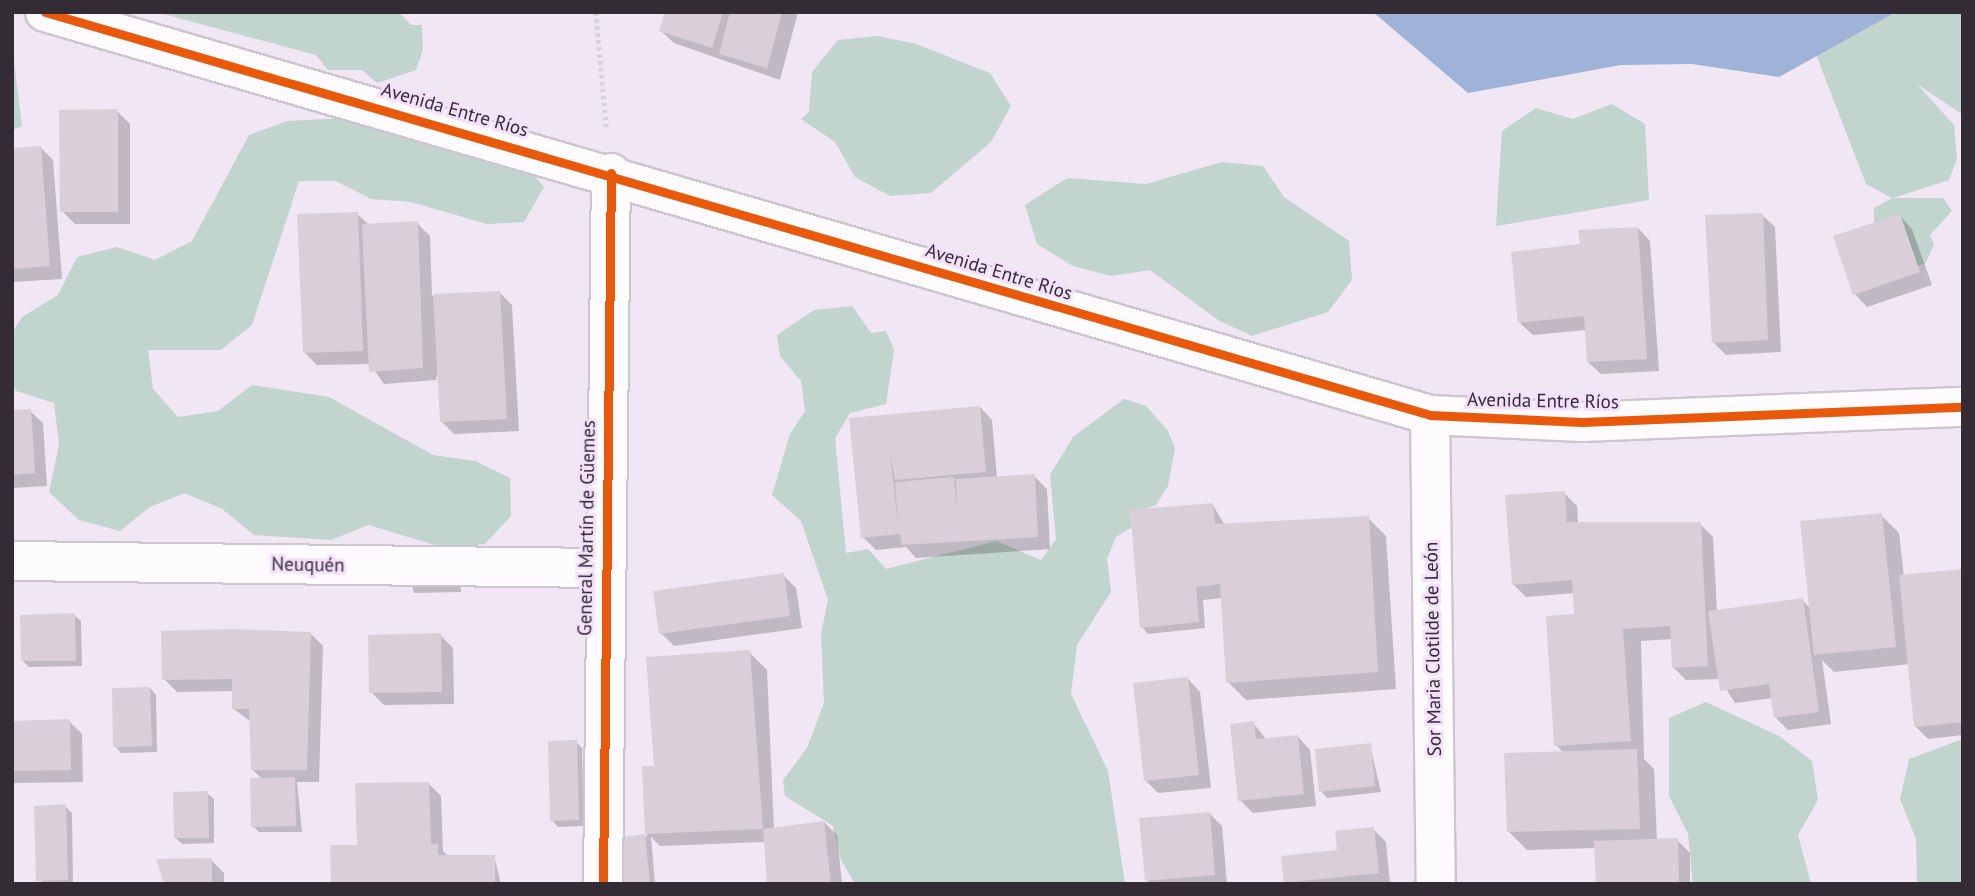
<!DOCTYPE html>
<meta charset="utf-8">
<style>
body{margin:0}
#map{position:relative;width:1975px;height:896px;overflow:hidden;background:#f0e6f4;font-family:"PT Sans",sans-serif}
div>[style]{position:absolute}
.green>*{inset:0;background:#c1d4ce}
.water>*{inset:0;background:#9fb2d8}
.shadow>*{inset:0;background:#0003}
.building>*{inset:0;background:#dacfd8}
.path>*{height:4.5px;margin-top:-2.25px;transform-origin:0;background:repeating-linear-gradient(90deg,#d7d4d9 0 3.5px,transparent 0 7px)}
.roads{filter:drop-shadow(2px 0 #cdc5d0) drop-shadow(-2px 0 #cdc5d0) drop-shadow(0 2px #cdc5d0) drop-shadow(0 -2px #cdc5d0)}
.minor>*{height:38px;margin:-19px;padding:0 19px;transform-origin:19px;border-radius:19px;background:#fdfbfd}
.cycleway>*{height:9px;margin:-4.5px;padding:0 4.5px;transform-origin:4.5px;border-radius:4.5px;background:#e8590c}
span{translate:-50% -50%;white-space:nowrap;text-align:center;line-height:1.15;-webkit-text-stroke:6px #f4e0fa;paint-order:stroke}
.street-label{font-size:19px;color:#332c35}
.frame{position:absolute;inset:0;border:14px solid #332c35;pointer-events:none}
</style>
<div id="map">
<div class="green">
<div style="clip-path:polygon(156px 12px,399px 12px,411px 25px,422px 25px,423px 50px,416px 70px,377px 83px,362px 70px,328px 70px,316px 55px)"></div>
<div style="clip-path:polygon(1861px 12px,1963px 12px,1963px 115px,1917px 84px,1954px 125px,1957px 159px,1949px 180px,1893px 198px,1943px 198px,1952px 211px,1930px 235px,1934px 245px,1925px 264px,1914px 266px,1874px 230px,1874px 208px,1892px 198px,1866px 184px,1817px 57px,1814px 43px)"></div>
<div style="clip-path:polygon(877px 36px,916px 44px,990px 73px,1011px 106px,991px 142px,931px 193px,890px 196px,855px 177px,835px 142px,801px 119px,809px 112px,812px 72px,838px 40px)"></div>
<div style="clip-path:polygon(12px 45px,22px 126px,12px 130px)"></div>
<div style="clip-path:polygon(1612px 104px,1645px 124px,1649px 200px,1496px 226px,1502px 131px,1536px 108px,1573px 119px)"></div>
<div style="clip-path:polygon(366px 117px,438px 149px,517px 156px,544px 187px,524px 222px,487px 224px,411px 202px,371px 199px,336px 181px,299px 181px,252px 325px,221px 350px,148px 350px,153px 389px,178px 417px,218px 411px,252px 385px,329px 397px,433px 455px,475px 461px,510px 478px,511px 516px,485px 544px,445px 548px,368px 525px,331px 540px,254px 535px,222px 509px,185px 493px,150px 507px,120px 531px,79px 520px,49px 492px,59px 445px,54px 403px,16px 391px,12px 381px,12px 333px,22px 317px,58px 295px,77px 257px,117px 247px,155px 260px,192px 241px,249px 135px,287px 121px)"></div>
<div style="clip-path:polygon(1222px 162px,1263px 166px,1284px 197px,1349px 241px,1352px 280px,1328px 312px,1252px 336px,1218px 320px,1150px 270px,1111px 276px,1073px 266px,1037px 244px,1025px 205px,1067px 178px,1146px 184px)"></div>
<div style="clip-path:polygon(852px 306px,871px 333px,886px 331px,894px 350px,886px 404px,850px 413px,835px 438px,846px 553px,868px 549px,886px 569px,996px 541px,1041px 560px,1056px 539px,1050px 475px,1073px 437px,1124px 399px,1146px 406px,1168px 431px,1175px 448px,1168px 486px,1156px 505px,1130px 514px,1133px 527px,1116px 537px,1107px 559px,1111px 592px,1077px 645px,1071px 694px,1108px 771px,1125px 884px,855px 884px,841px 860px,833px 826px,785px 796px,783px 780px,807px 748px,824px 703px,821px 634px,828px 600px,801px 521px,772px 495px,790px 434px,805px 411px,801px 381px,780px 356px,777px 335px,814px 310px)"></div>
<div style="clip-path:polygon(1706px 702px,1779px 736px,1812px 761px,1818px 800px,1798px 835px,1811px 884px,1693px 884px,1688px 834px,1669px 796px,1669px 718px)"></div>
<div style="clip-path:polygon(1963px 739px,1963px 884px,1917px 884px,1916px 839px,1900px 799px,1909px 759px)"></div>
</div>
<div class="water">
<div style="clip-path:polygon(1373px 12px,1896px 12px,1779px 77px,1692px 64px,1621px 65px,1468px 93px)"></div>
</div>
<div class="shadow">
<div style="clip-path:polygon(667px 12px,798px 12px,780px 80px,674px 43px,661px 31px)"></div>
<div style="clip-path:polygon(117px 111px,130px 124px,130px 224px,75px 224px,62px 211px)"></div>
<div style="clip-path:polygon(41px 148px,53px 160px,62px 279px,12px 282px,12px 150px)"></div>
<div style="clip-path:polygon(357px 214px,369px 225px,417px 223px,430px 236px,432px 296px,499px 292px,512px 305px,519px 431px,454px 434px,441px 421px,438px 370px,436px 380px,384px 384px,370px 364px,317px 365px,304px 352px)"></div>
<div style="clip-path:polygon(1762px 215px,1775px 227px,1781px 352px,1726px 355px,1713px 342px)"></div>
<div style="clip-path:polygon(1900px 216px,1912px 229px,1932px 285px,1867px 307px,1855px 294px)"></div>
<div style="clip-path:polygon(1638px 228px,1650px 241px,1659px 371px,1601px 374px,1588px 362px,1587px 330px,1533px 335px,1520px 323px,1582px 246px)"></div>
<div style="clip-path:polygon(980px 407px,992px 420px,997px 478px,1034px 476px,1047px 489px,1050px 549px,916px 558px,906px 547px,876px 550px,863px 537px,851px 419px)"></div>
<div style="clip-path:polygon(30px 411px,43px 423px,47px 486px,12px 488px,12px 412px)"></div>
<div style="clip-path:polygon(1564px 493px,1577px 506px,1578px 523px,1700px 524px,1713px 537px,1717px 611px,1802px 600px,1811px 609px,1881px 515px,1899px 533px,1904px 577px,1963px 571px,1963px 735px,1928px 739px,1915px 726px,1910px 664px,1834px 672px,1822px 660px,1831px 724px,1788px 730px,1775px 717px,1773px 698px,1735px 703px,1720px 679px,1686px 680px,1673px 667px,1672px 639px,1641px 641px,1644px 759px,1654px 769px,1657px 841px,1677px 840px,1690px 853px,1690px 884px,1597px 884px,1596px 848px,1527px 850px,1509px 832px,1564px 753px,1556px 745px,1576px 615px,1575px 593px,1526px 597px,1513px 584px)"></div>
<div style="clip-path:polygon(1212px 504px,1225px 525px,1368px 518px,1386px 536px,1396px 689px,1246px 700px,1228px 682px,1222px 598px,1203px 600px,1205px 628px,1148px 634px,1142px 627px)"></div>
<div style="clip-path:polygon(408px 572px,460px 578px,461px 592px,414px 593px)"></div>
<div style="clip-path:polygon(783px 575px,796px 588px,802px 628px,674px 646px,661px 633px)"></div>
<div style="clip-path:polygon(74px 615px,81px 621px,82px 666px,29px 667px,23px 661px)"></div>
<div style="clip-path:polygon(310px 633px,323px 646px,319px 782px,297px 782px,302px 832px,259px 832px,253px 826px,262px 779px,253px 770px,251px 722px,234px 709px,234px 691px,177px 692px,164px 679px)"></div>
<div style="clip-path:polygon(440px 635px,453px 648px,454px 704px,384px 705px,371px 692px)"></div>
<div style="clip-path:polygon(749px 652px,767px 670px,774px 829px,824px 822px,837px 835px,842px 884px,769px 884px,766px 842px,660px 846px,651px 837px,655px 884px,621px 884px,616px 839px,647px 836px,644px 768px,656px 767px)"></div>
<div style="clip-path:polygon(1188px 679px,1200px 692px,1211px 788px,1158px 793px,1145px 780px)"></div>
<div style="clip-path:polygon(150px 688px,156px 695px,157px 752px,121px 753px,115px 746px)"></div>
<div style="clip-path:polygon(69px 721px,82px 734px,83px 782px,12px 783px,12px 722px)"></div>
<div style="clip-path:polygon(1253px 723px,1267px 740px,1298px 737px,1310px 750px,1316px 806px,1253px 813px,1240px 800px)"></div>
<div style="clip-path:polygon(576px 742px,582px 748px,584px 826px,558px 827px,552px 820px)"></div>
<div style="clip-path:polygon(1370px 745px,1381px 792px,1327px 798px,1321px 791px)"></div>
<div style="clip-path:polygon(428px 783px,441px 796px,443px 851px,449px 857px,494px 856px,501px 884px,333px 884px,359px 847px)"></div>
<div style="clip-path:polygon(207px 793px,214px 799px,214px 843px,182px 844px,176px 838px)"></div>
<div style="clip-path:polygon(65px 806px,72px 813px,73px 884px,41px 884px)"></div>
<div style="clip-path:polygon(1209px 813px,1222px 826px,1227px 884px,1151px 884px,1147px 880px)"></div>
<div style="clip-path:polygon(1373px 829px,1386px 842px,1390px 884px,1286px 882px)"></div>
<div style="clip-path:polygon(211px 860px,224px 873px,224px 884px,166px 884px)"></div>
</div>
<div class="building">
<div style="clip-path:polygon(665px 12px,723px 12px,712px 48px,659px 31px)"></div>
<div style="clip-path:polygon(730px 12px,782px 12px,767px 68px,719px 54px)"></div>
<div style="clip-path:polygon(118px 109px,118px 212px,60px 212px,59px 110px)"></div>
<div style="clip-path:polygon(41px 146px,50px 266px,12px 269px,12px 148px)"></div>
<div style="clip-path:polygon(358px 212px,363px 351px,303px 353px,297px 214px)"></div>
<div style="clip-path:polygon(1763px 213px,1768px 340px,1712px 343px,1705px 215px)"></div>
<div style="clip-path:polygon(1900px 214px,1920px 272px,1853px 295px,1833px 236px)"></div>
<div style="clip-path:polygon(418px 221px,423px 368px,369px 372px,362px 224px)"></div>
<div style="clip-path:polygon(1638px 227px,1647px 359px,1587px 362px,1584px 316px,1518px 323px,1511px 252px,1580px 244px,1578px 230px)"></div>
<div style="clip-path:polygon(500px 291px,507px 419px,440px 422px,433px 294px)"></div>
<div style="clip-path:polygon(980px 406px,986px 472px,895px 480px,890px 452px,898px 523px,895px 482px,954px 477px,957px 509px,956px 479px,1035px 474px,1038px 537px,902px 545px,900px 534px,861px 538px,849px 418px)"></div>
<div style="clip-path:polygon(31px 409px,35px 473px,12px 475px,12px 410px)"></div>
<div style="clip-path:polygon(1565px 491px,1567px 522px,1701px 522px,1708px 666px,1672px 668px,1670px 626px,1623px 629px,1631px 741px,1554px 746px,1546px 616px,1574px 614px,1572px 580px,1512px 585px,1505px 495px)"></div>
<div style="clip-path:polygon(1213px 503px,1215px 524px,1369px 516px,1378px 672px,1226px 683px,1220px 584px,1196px 587px,1199px 622px,1140px 628px,1130px 510px)"></div>
<div style="clip-path:polygon(1882px 513px,1896px 647px,1814px 655px,1800px 521px)"></div>
<div style="clip-path:polygon(1963px 569px,1963px 722px,1914px 727px,1899px 575px)"></div>
<div style="clip-path:polygon(784px 573px,790px 616px,659px 634px,653px 591px)"></div>
<div style="clip-path:polygon(1803px 598px,1819px 712px,1774px 718px,1769px 684px,1720px 691px,1708px 611px)"></div>
<div style="clip-path:polygon(75px 613px,76px 661px,21px 661px,20px 615px)"></div>
<div style="clip-path:polygon(230px 629px,311px 632px,307px 770px,251px 770px,249px 709px,232px 709px,232px 679px,162px 680px,161px 631px)"></div>
<div style="clip-path:polygon(441px 633px,442px 692px,369px 693px,368px 635px)"></div>
<div style="clip-path:polygon(750px 650px,763px 829px,645px 834px,650px 884px,619px 884px,614px 838px,645px 834px,642px 766px,654px 766px,646px 657px)"></div>
<div style="clip-path:polygon(1188px 677px,1199px 775px,1144px 781px,1133px 683px)"></div>
<div style="clip-path:polygon(150px 687px,152px 746px,113px 747px,112px 688px)"></div>
<div style="clip-path:polygon(70px 719px,71px 770px,12px 771px,12px 721px)"></div>
<div style="clip-path:polygon(1254px 721px,1256px 739px,1298px 735px,1304px 794px,1238px 801px,1230px 724px)"></div>
<div style="clip-path:polygon(577px 740px,579px 820px,550px 821px,548px 741px)"></div>
<div style="clip-path:polygon(1371px 743px,1375px 786px,1319px 792px,1315px 749px)"></div>
<div style="clip-path:polygon(1637px 749px,1640px 829px,1507px 832px,1504px 753px)"></div>
<div style="clip-path:polygon(295px 777px,296px 826px,251px 827px,250px 778px)"></div>
<div style="clip-path:polygon(429px 782px,431px 844px,438px 844px,438px 855px,495px 855px,495px 884px,331px 884px,330px 845px,357px 845px,355px 783px)"></div>
<div style="clip-path:polygon(208px 791px,209px 838px,174px 838px,173px 792px)"></div>
<div style="clip-path:polygon(66px 804px,68px 880px,36px 881px,34px 806px)"></div>
<div style="clip-path:polygon(1210px 812px,1215px 875px,1145px 881px,1139px 818px)"></div>
<div style="clip-path:polygon(824px 821px,831px 884px,767px 884px,763px 829px)"></div>
<div style="clip-path:polygon(1374px 827px,1379px 873px,1284px 883px,1281px 856px,1337px 850px,1335px 831px)"></div>
<div style="clip-path:polygon(1678px 838px,1679px 884px,1596px 884px,1594px 841px)"></div>
<div style="clip-path:polygon(212px 858px,212px 884px,164px 884px,156px 859px)"></div>
</div>
<div class="path">
<div style="left:596px;top:12px;width:119px;rotate:84.7deg"></div>
</div>
<div class="roads">
<div class="minor">
<div style="left:45px;top:12px;width:1442px;rotate:16.22deg"></div>
<div style="left:1430px;top:415px;width:152px;rotate:2.6deg"></div>
<div style="left:1582px;top:422px;width:381px;rotate:-2.3deg"></div>
<div style="left:1430px;top:415px;width:469px;rotate:89.3deg"></div>
<div style="left:12px;top:561px;width:591px;rotate:0.68deg"></div>
<div style="left:603px;top:884px;width:711px;rotate:-89.36deg"></div>
</div>
</div>
<div class="cycleway">
<div style="left:45px;top:12px;width:1442px;rotate:16.22deg"></div>
<div style="left:1430px;top:415px;width:152px;rotate:2.6deg"></div>
<div style="left:1582px;top:422px;width:381px;rotate:-2.3deg"></div>
<div style="left:603px;top:884px;width:711px;rotate:-89.36deg"></div>
</div>
<div class="street-label">
<span style="left:455px;top:110px;rotate:16deg">Avenida Entre Ríos</span>
<span style="left:999px;top:272px;rotate:17deg">Avenida Entre Ríos</span>
<span style="left:1543px;top:401px;rotate:1deg">Avenida Entre Ríos</span>
<span style="left:587px;top:528px;rotate:-89deg">General Martín de Güemes</span>
<span style="left:308px;top:565px;rotate:1deg">Neuquén</span>
<span style="left:1433px;top:649px;rotate:-91deg">Sor Maria Clotilde de León</span>
</div>
<div class="frame"></div>
</div>
